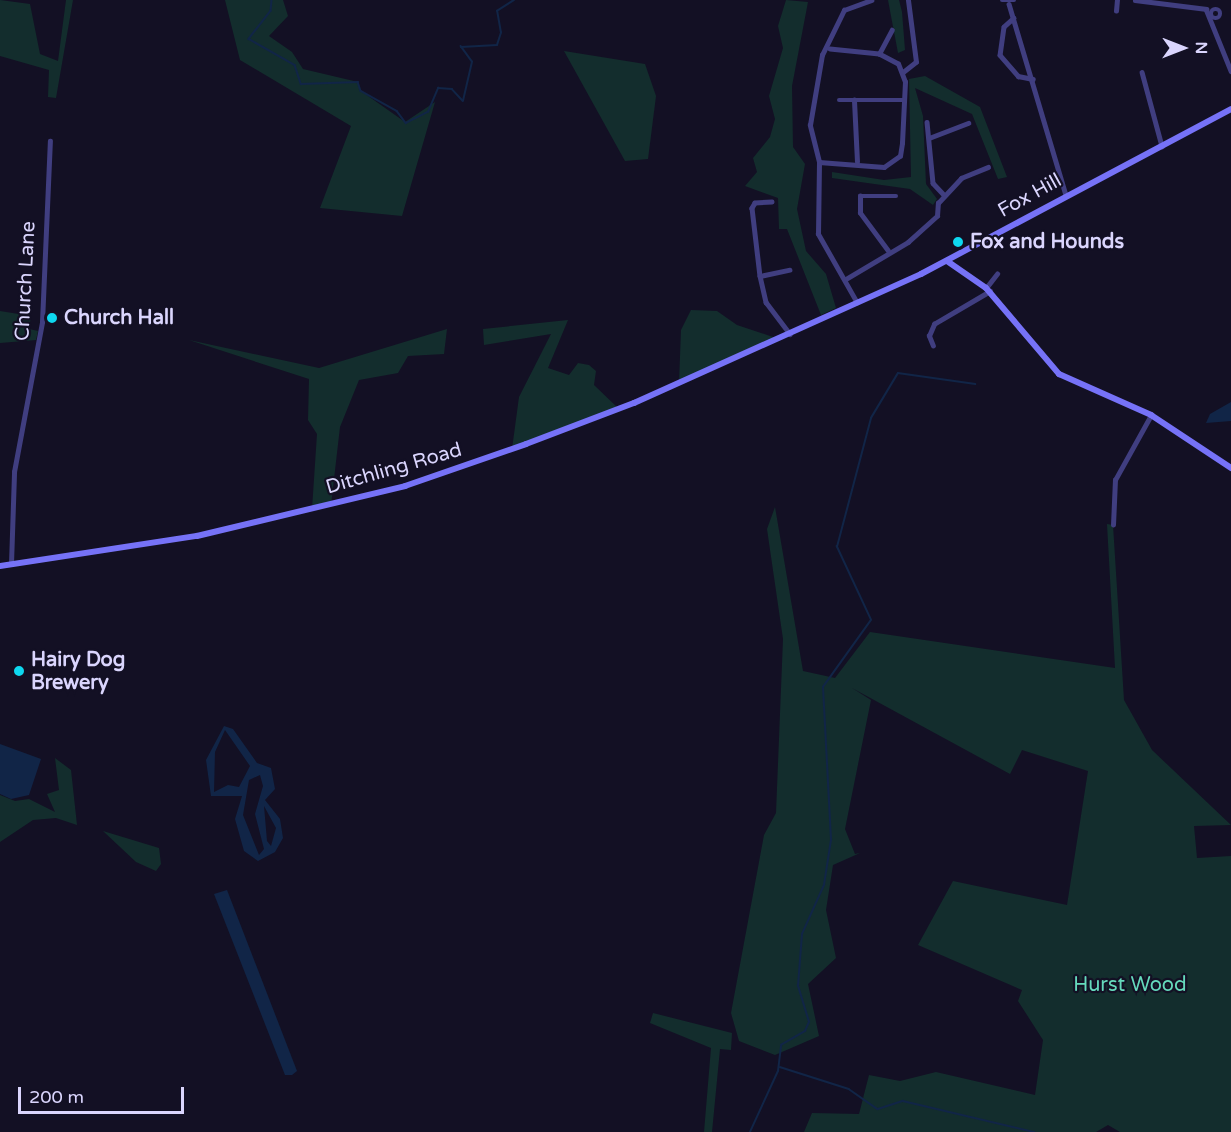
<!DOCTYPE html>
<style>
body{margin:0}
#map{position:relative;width:1231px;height:1132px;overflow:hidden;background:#131024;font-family:"Varela Round",sans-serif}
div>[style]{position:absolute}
.green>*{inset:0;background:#132d2d}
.water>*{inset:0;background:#112547}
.stream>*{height:1.5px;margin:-0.75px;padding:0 0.75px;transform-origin:0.75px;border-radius:0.75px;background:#112547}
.street>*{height:4.5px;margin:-2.25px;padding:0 2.25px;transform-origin:2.25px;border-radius:2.25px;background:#403e80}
.street>.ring{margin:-2.25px;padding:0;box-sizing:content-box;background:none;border:4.5px solid #403e80;border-radius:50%}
.secondary>*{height:6px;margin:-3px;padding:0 3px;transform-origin:3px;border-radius:3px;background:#7672f7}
.dots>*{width:16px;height:16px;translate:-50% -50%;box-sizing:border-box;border:3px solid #131024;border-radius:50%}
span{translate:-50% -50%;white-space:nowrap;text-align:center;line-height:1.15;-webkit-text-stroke:4.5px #131024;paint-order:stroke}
.street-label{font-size:20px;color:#dad5fd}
.poi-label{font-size:20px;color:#dad5fd;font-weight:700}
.left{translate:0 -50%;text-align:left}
.park-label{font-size:20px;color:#65d9bc}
.north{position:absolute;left:1153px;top:18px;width:60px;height:60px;-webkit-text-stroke:4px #131024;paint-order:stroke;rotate:90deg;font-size:16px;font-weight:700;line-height:24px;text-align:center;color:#dad5fd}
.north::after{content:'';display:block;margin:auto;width:21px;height:27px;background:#dad5fd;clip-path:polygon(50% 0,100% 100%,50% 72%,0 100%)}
.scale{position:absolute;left:18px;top:1087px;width:166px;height:27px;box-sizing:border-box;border:3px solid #dad5fd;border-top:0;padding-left:8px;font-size:18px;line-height:21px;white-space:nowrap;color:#dad5fd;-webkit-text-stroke:4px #131024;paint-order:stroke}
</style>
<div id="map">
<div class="green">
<div style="clip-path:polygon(0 0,30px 4px,40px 54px,58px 61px,66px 0,73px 0,56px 98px,48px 97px,49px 70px,0 56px)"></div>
<div style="clip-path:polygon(225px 0,283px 0,288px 16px,269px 36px,292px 52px,303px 69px,358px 82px,361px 91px,405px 122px,435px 102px,402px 216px,320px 208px,351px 126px,240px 60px)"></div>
<div style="clip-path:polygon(786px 0,808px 2px,792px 86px,793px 147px,805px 164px,797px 209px,806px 251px,826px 274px,836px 308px,821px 315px,787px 229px,779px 229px,778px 198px,745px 186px,757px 172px,753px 158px,770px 137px,775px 119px,769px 96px,783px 48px,778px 26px)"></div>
<div style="clip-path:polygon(888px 0,899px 0,902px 12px,905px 50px,898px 53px)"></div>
<div style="clip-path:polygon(564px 51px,645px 64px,656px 96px,648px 159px,625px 161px)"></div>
<div style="clip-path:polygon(925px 76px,980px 107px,1007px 177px,998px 179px,972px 114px,915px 88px,923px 116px,926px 184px,937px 199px,933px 205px,910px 189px,832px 178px,832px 172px,884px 180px,911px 177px,909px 79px)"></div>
<div style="clip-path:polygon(691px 310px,717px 311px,737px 325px,779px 339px,679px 383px,681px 330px)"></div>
<div style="clip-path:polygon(0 311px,31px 316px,29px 329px,38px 331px,36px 340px,0 343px)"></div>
<div style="clip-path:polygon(568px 320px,548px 368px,569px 375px,578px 363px,589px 365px,596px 371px,594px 385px,619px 409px,512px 449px,519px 397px,551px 334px,484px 345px,483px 329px)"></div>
<div style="clip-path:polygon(447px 329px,444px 354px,408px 356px,398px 373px,359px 380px,340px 427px,331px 505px,312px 509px,317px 434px,308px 420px,309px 379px,189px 340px,319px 368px)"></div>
<div style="clip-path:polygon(775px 507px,803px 671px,835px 678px,870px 632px,1115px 668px,1107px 524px,1113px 525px,1124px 700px,1152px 750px,1231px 825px,1194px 826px,1197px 858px,1231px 856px,1231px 1132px,1120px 1132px,1108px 1125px,1096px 1132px,804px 1132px,812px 1113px,859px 1114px,869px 1075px,900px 1081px,936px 1072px,1035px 1095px,1043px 1040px,1018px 1001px,1022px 990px,918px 945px,953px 881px,1067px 905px,1088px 771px,1022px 750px,1010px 774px,852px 688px,871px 700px,845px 829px,855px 854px,860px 853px,833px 865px,826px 910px,836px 958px,808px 984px,819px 1036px,775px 1055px,739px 1041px,731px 1013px,764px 835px,776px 813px,783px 639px,767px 529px)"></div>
<div style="clip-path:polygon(55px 758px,71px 770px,77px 825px,56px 818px,33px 820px,0 842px,0 795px,15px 801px,29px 799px,55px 812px,47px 794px,59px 790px)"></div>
<div style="clip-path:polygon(103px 831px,159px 848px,161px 864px,156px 871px,136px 862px)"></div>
<div style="clip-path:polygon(653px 1013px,732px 1033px,731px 1050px,720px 1049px,712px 1132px,704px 1132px,711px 1048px,650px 1023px)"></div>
</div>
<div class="water">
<div style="clip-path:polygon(1231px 402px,1231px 421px,1206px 423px,1210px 414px)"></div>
<div style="clip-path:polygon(evenodd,224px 726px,233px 729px,257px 763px,271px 768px,275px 789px,265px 800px,280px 819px,283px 838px,275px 852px,258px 861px,244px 851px,235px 819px,242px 796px,211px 796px,206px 760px,224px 726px,225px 730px,250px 766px,239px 787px,228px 785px,214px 792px,215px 752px,225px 730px,224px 726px,260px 775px,263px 786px,255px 814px,264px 849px,259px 855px,243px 815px,249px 780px,260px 775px,224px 726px,264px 806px,276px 828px,271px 846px,267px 841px,264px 806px)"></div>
<div style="clip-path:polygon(0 744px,41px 759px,29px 795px,11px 799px,0 794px)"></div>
<div style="clip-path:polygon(227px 890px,297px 1071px,292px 1075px,285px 1075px,214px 894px)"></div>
</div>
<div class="stream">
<div style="left:272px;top:0;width:11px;rotate:95deg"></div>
<div style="left:271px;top:11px;width:36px;rotate:128deg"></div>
<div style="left:249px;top:39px;width:53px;rotate:29.5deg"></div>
<div style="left:295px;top:65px;width:20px;rotate:72deg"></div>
<div style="left:301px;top:84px;width:57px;rotate:-2deg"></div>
<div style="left:358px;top:82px;width:9px;rotate:72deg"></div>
<div style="left:361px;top:91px;width:41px;rotate:29.1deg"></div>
<div style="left:397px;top:111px;width:15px;rotate:53deg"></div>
<div style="left:406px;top:123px;width:25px;rotate:-27deg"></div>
<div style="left:428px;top:112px;width:26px;rotate:-67deg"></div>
<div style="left:438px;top:88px;width:14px;rotate:4deg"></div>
<div style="left:452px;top:89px;width:16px;rotate:47deg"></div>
<div style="left:463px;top:101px;width:40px;rotate:-77deg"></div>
<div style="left:472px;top:62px;width:19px;rotate:-126deg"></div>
<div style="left:461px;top:47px;width:36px;rotate:-3deg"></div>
<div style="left:497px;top:45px;width:13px;rotate:-72deg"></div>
<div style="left:501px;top:33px;width:22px;rotate:-100deg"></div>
<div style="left:497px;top:11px;width:20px;rotate:-33deg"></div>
<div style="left:780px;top:1067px;width:72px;rotate:17.7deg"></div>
<div style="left:849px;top:1089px;width:35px;rotate:35deg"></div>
<div style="left:878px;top:1109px;width:26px;rotate:-18deg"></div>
<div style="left:903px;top:1101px;width:135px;rotate:13.3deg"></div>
<div style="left:750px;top:1132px;width:67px;rotate:-65.3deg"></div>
<div style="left:778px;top:1071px;width:26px;rotate:-83deg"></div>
<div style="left:781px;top:1045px;width:28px;rotate:-30deg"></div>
<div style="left:805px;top:1031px;width:10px;rotate:-66deg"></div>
<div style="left:809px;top:1022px;width:38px;rotate:-107deg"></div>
<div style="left:798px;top:986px;width:52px;rotate:-85.6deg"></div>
<div style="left:802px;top:934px;width:54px;rotate:-65.8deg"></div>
<div style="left:824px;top:885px;width:46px;rotate:-81.2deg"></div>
<div style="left:831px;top:840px;width:153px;rotate:-93deg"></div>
<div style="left:823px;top:687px;width:82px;rotate:-54.4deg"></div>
<div style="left:871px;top:620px;width:81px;rotate:-115deg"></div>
<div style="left:837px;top:547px;width:133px;rotate:-75.2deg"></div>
<div style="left:871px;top:418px;width:52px;rotate:-59deg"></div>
<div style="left:898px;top:373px;width:78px;rotate:8.1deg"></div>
</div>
<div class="street">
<div style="left:1002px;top:0;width:12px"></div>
<div style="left:1135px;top:0;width:72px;rotate:7.2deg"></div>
<div style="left:1206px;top:9px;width:67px;rotate:68deg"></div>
<div style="left:1009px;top:4px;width:199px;rotate:73.4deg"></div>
<div class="ring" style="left:1211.5px;top:9.5px;width:4.5px;height:4.5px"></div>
<div style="left:1116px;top:11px;width:11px;rotate:-85deg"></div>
<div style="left:1014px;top:18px;width:13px;rotate:138deg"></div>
<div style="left:1004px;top:27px;width:28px;rotate:98deg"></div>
<div style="left:1000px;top:55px;width:28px;rotate:49deg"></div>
<div style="left:1018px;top:76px;width:15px;rotate:11deg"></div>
<div style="left:879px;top:54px;width:27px;rotate:-62deg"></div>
<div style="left:903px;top:72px;width:16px;rotate:-38deg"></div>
<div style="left:916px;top:62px;width:63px;rotate:-97.4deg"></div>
<div style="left:1142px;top:72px;width:77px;rotate:74.9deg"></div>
<div style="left:839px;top:100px;width:15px"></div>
<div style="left:927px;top:122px;width:61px;rotate:84.4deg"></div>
<div style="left:933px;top:183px;width:16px;rotate:47deg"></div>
<div style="left:929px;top:138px;width:42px;rotate:-21deg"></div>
<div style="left:819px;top:162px;width:65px;rotate:4.4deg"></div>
<div style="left:884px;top:167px;width:19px;rotate:-35deg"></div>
<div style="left:900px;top:156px;width:13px;rotate:-81deg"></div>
<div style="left:902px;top:143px;width:61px;rotate:-87.2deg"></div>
<div style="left:905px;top:82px;width:19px;rotate:-111deg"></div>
<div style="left:898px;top:64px;width:21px;rotate:-152deg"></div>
<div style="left:879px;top:54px;width:49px;rotate:-174.2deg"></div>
<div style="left:857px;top:162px;width:62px;rotate:-92.8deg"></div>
<div style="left:854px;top:100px;width:50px"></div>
<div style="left:772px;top:202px;width:17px;rotate:177deg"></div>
<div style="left:755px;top:203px;width:6px;rotate:121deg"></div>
<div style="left:752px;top:208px;width:68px;rotate:83.3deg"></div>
<div style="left:760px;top:276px;width:27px;rotate:77deg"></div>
<div style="left:766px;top:302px;width:40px;rotate:53deg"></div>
<div style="left:888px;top:251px;width:47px;rotate:-126.4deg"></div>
<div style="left:860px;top:213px;width:17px;rotate:-90deg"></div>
<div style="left:860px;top:196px;width:36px"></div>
<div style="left:760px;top:276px;width:30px;rotate:-12deg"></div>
<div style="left:846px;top:279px;width:72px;rotate:-30.8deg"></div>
<div style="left:908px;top:242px;width:39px;rotate:-42deg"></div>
<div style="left:937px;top:216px;width:13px;rotate:-86deg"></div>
<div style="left:938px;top:203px;width:34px;rotate:-47deg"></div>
<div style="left:961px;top:178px;width:29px;rotate:-22deg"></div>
<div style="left:986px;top:288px;width:18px;rotate:-52deg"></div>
<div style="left:857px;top:303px;width:79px;rotate:-119.5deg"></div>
<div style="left:818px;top:234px;width:72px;rotate:-89.2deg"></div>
<div style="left:819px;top:162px;width:38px;rotate:-104deg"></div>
<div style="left:810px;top:125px;width:71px;rotate:-80.3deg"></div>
<div style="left:822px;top:55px;width:50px;rotate:-63.9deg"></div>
<div style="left:844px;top:10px;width:29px;rotate:-20deg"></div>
<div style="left:933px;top:346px;width:11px;rotate:-112deg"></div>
<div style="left:929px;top:336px;width:13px;rotate:-67deg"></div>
<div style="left:934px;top:324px;width:65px;rotate:-30.5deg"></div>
<div style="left:1113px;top:525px;width:45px;rotate:-87.5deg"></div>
<div style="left:1115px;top:480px;width:74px;rotate:-61deg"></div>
<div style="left:11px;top:564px;width:92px;rotate:-88.1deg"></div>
<div style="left:14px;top:472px;width:153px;rotate:-79.4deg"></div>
<div style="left:42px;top:322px;width:181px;rotate:-87.5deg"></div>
</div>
<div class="secondary">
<div style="left:947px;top:261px;width:47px;rotate:34.7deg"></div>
<div style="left:986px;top:288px;width:113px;rotate:49.7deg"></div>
<div style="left:1059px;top:374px;width:101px;rotate:24deg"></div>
<div style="left:1151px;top:415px;width:96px;rotate:33.5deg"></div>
<div style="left:0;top:566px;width:199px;rotate:-8.7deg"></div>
<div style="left:197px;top:536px;width:214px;rotate:-13.5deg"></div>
<div style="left:405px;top:486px;width:128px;rotate:-19.1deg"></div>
<div style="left:526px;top:444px;width:116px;rotate:-20.8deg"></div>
<div style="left:634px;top:403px;width:315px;rotate:-24.2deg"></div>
<div style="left:921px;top:274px;width:351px;rotate:-28deg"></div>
</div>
<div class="dots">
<div style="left:958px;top:242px;background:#0ed8f0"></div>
<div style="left:52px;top:318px;background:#0ed8f0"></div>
<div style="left:19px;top:671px;background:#0ed8f0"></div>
</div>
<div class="street-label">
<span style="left:1030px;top:196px;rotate:-29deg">Fox Hill</span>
<span style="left:26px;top:281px;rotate:-87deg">Church Lane</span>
<span style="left:394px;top:469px;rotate:-16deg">Ditchling Road</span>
</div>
<div class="poi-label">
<span class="left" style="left:970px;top:242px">Fox and Hounds</span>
<span class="left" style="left:64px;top:318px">Church Hall</span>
<span class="left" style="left:31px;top:672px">Hairy Dog<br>Brewery</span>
</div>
<div class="park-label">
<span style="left:1130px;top:985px">Hurst Wood</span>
</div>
<div class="north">N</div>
<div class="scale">200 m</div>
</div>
